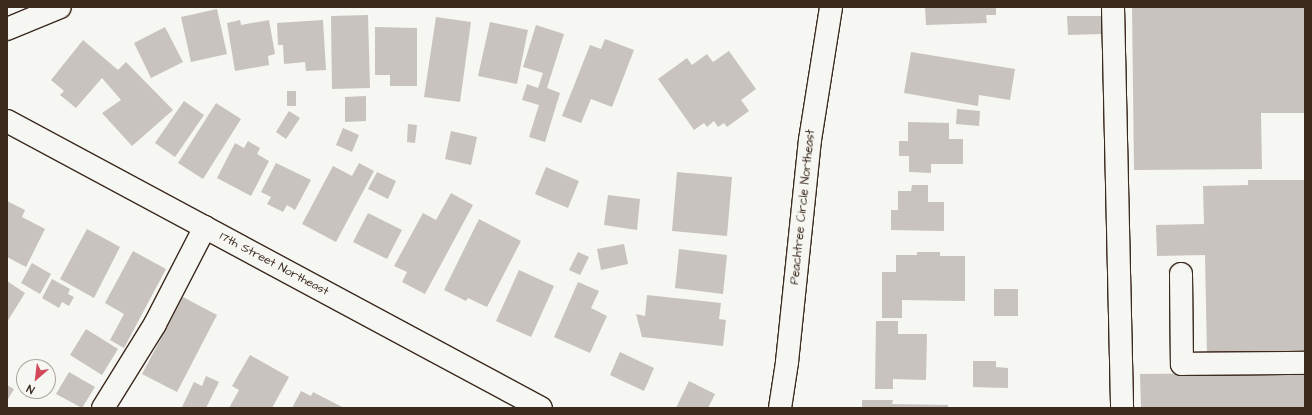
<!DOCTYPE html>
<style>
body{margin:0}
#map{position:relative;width:1312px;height:415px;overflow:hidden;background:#f6f6f2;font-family:"Architects Daughter",sans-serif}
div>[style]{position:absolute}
.building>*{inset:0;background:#c8c3be}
.roads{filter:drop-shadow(1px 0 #3b2a1e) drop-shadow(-1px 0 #3b2a1e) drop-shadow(0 1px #3b2a1e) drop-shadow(0 -1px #3b2a1e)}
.minor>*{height:22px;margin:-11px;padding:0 11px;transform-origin:11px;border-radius:11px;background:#f6f6f2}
span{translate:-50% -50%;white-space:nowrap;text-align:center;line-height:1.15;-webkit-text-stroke:4px #f6f6f2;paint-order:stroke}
.street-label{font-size:12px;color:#3b2a1e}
.frame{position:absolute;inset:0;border:8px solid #3b2a1e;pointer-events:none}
.north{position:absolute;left:16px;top:359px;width:40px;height:40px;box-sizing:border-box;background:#f6f6f2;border:1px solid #aba49d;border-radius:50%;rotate:208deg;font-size:11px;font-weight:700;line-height:16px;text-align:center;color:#3b2a1e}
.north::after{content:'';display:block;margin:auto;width:14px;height:18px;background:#d1495b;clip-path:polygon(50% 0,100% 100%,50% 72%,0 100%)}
</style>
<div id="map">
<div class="building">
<div style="clip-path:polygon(925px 7px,996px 7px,996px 15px,986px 15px,987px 23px,926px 25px)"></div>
<div style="clip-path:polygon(1132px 7px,1305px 7px,1305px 113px,1261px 113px,1262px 169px,1134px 170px)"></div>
<div style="clip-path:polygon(217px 9px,227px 54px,191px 62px,181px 17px)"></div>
<div style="clip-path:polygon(368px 15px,370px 88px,332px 89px,331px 16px)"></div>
<div style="clip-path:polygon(1067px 16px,1103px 16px,1103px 34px,1068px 35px)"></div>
<div style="clip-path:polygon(436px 17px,471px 22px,460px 102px,424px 97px)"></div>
<div style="clip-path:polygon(240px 20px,241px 25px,269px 20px,275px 54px,268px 56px,269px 65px,235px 71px,227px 23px)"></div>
<div style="clip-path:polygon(323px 20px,326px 70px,306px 71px,305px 62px,284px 64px,283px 45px,278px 45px,277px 23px)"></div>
<div style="clip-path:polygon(490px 22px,528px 30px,517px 84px,478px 76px)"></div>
<div style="clip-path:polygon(536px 25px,564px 34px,547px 88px,560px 93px,545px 142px,529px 137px,539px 105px,522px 100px,527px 84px,538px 88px,543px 73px,523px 67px)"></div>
<div style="clip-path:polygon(165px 27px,183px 62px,151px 78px,134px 43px)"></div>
<div style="clip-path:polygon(375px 27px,417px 28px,417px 86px,390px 86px,390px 75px,375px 75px)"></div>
<div style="clip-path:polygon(605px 39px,634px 50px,612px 107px,591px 99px,581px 123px,562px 116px,590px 45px,601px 49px)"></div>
<div style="clip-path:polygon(83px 40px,118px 70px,126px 62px,173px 110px,132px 146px,102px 113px,121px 100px,102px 78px,76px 108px,60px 95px,64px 91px,51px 80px)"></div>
<div style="clip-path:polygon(729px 51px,756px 89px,741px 100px,749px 111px,727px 127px,724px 123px,718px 127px,714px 121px,707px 127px,704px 123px,694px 130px,658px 79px,687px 58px,692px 65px,707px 54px,713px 62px)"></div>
<div style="clip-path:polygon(911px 52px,1015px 69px,1010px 100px,979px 95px,978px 106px,904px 93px)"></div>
<div style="clip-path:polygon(287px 91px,296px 91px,296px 106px,287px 106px)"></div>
<div style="clip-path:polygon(366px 96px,366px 121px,345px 122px,345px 97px)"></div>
<div style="clip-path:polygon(184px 101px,204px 115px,175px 157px,155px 143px)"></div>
<div style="clip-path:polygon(216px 103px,241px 119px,203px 179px,178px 163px)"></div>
<div style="clip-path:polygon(957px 109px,980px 111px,979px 126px,956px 124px)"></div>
<div style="clip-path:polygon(289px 111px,300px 118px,286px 139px,276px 132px)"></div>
<div style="clip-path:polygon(908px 122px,949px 123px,949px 139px,963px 139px,963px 164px,931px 164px,931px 173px,909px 172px,909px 156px,899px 156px,899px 141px,908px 141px)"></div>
<div style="clip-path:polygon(408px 124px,417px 125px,415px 143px,407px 142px)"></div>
<div style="clip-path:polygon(343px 128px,359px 135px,352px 152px,336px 145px)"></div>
<div style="clip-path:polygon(451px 131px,477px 137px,471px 165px,445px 159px)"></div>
<div style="clip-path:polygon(248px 141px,260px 148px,257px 154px,269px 161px,251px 196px,217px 178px,235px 143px,244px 148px)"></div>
<div style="clip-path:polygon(276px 163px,311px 180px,295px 210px,287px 205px,283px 212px,267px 204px,271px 197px,261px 192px)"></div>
<div style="clip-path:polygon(359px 163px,374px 171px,336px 242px,302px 224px,333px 166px,352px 176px)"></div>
<div style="clip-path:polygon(546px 167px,579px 181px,568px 208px,535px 194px)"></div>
<div style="clip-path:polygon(377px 172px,396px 181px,388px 199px,368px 189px)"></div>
<div style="clip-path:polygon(677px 172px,732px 177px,727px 236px,672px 231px)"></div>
<div style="clip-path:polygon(1248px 180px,1305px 180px,1305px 360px,1207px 357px,1205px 255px,1157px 256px,1156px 225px,1204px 224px,1203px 186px,1248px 185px)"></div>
<div style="clip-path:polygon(912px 185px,928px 185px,928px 202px,944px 202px,944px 231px,891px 230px,891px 210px,898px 210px,898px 191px,911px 191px)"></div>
<div style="clip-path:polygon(451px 193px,473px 205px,425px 294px,402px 282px,407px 272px,394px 266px,423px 213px,436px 220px)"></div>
<div style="clip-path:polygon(608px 195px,640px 199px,637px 230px,604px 225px)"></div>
<div style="clip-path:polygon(7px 201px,25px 210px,22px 217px,45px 229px,26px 267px,7px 257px)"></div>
<div style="clip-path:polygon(368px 213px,402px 230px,387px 259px,353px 242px)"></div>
<div style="clip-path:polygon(479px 219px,521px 241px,487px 307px,468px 298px,466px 301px,444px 290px)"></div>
<div style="clip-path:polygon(87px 229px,120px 247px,94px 298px,60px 279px)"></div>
<div style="clip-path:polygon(624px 244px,628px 264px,601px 270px,597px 249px)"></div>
<div style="clip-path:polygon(679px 249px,727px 255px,723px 294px,675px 288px)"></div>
<div style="clip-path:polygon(133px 251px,166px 269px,124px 348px,110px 340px,124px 314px,105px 303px)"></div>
<div style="clip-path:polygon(578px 252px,589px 257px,580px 275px,569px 270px)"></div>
<div style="clip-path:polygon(917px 252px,940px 252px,940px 256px,965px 256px,965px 301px,902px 300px,902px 318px,882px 318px,882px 272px,896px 272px,896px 255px,917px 255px)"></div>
<div style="clip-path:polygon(32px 263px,51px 274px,40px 294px,21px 283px)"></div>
<div style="clip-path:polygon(519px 270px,554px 286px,531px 337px,496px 321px)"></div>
<div style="clip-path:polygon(52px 279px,70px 289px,68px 294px,74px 297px,69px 306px,62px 302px,59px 308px,42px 298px)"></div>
<div style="clip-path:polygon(7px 281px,25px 293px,7px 322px)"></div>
<div style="clip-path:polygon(578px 282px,599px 291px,591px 308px,607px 316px,590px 353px,554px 337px)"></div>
<div style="clip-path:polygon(994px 289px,1018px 289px,1018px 316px,994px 316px)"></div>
<div style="clip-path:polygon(647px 295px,721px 303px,719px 319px,726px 320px,723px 346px,642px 337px,636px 314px,645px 316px)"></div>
<div style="clip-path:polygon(183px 297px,217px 315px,177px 392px,142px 374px)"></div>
<div style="clip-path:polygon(876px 321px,898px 321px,898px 334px,927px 334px,926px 380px,893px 379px,893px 389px,875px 389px)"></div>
<div style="clip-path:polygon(86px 329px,118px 349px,102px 375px,70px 355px)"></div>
<div style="clip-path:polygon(620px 352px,654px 368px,644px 391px,610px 375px)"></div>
<div style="clip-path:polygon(250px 355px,289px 377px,272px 408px,229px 408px,239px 390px,232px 386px)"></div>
<div style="clip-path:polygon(973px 361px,996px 361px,996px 367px,1008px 368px,1008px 388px,973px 387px)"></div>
<div style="clip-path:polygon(69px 372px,95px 387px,82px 408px,56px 394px)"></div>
<div style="clip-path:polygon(1305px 372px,1305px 408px,1141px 408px,1140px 374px)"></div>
<div style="clip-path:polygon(206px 376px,219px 382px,206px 408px,182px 407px,194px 382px,202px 386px)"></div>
<div style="clip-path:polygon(689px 381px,715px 394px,708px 408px,676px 408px)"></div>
<div style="clip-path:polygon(7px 385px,14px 389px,7px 401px)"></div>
<div style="clip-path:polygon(301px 391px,311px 396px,313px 392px,344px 408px,292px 408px)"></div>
<div style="clip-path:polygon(862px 400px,893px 400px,892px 404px,948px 405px,948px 408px,862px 408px)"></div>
</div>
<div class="roads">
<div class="minor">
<div style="left:1113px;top:7px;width:401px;rotate:88.7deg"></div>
<div style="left:7px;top:29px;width:57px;rotate:-22.5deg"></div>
<div style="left:7px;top:121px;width:606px;rotate:28.26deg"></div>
<div style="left:1181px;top:274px;width:90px;rotate:89.4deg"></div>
<div style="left:1182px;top:364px;width:123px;rotate:-0.5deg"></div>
<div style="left:103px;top:408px;width:99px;rotate:-58.2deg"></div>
<div style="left:155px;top:324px;width:109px;rotate:-62.7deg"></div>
<div style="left:780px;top:408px;width:47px;rotate:-81.3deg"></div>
<div style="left:787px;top:362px;width:223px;rotate:-84.1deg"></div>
<div style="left:810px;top:140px;width:135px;rotate:-81deg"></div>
</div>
</div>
<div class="street-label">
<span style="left:803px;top:207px;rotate:-84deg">Peachtree Circle Northeast</span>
<span style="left:274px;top:264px;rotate:28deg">17th Street Northeast</span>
</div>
<div class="frame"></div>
<div class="north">N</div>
</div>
